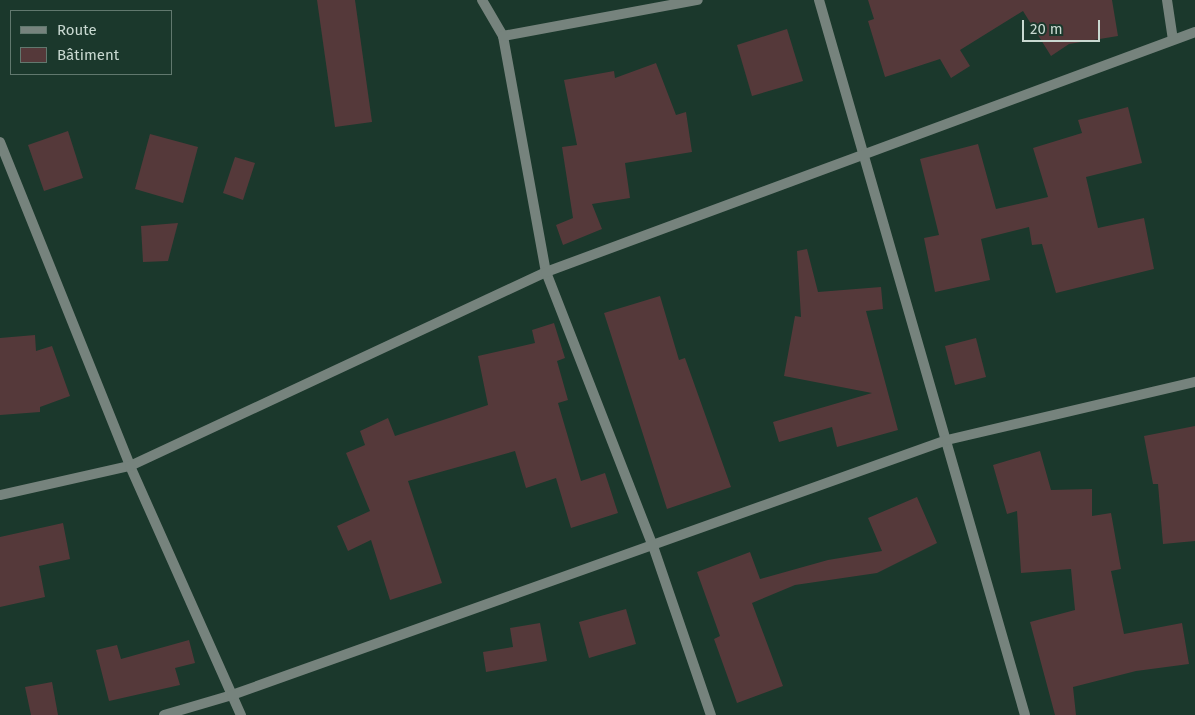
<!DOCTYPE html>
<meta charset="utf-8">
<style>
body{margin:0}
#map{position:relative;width:1195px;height:715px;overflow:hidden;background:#1b382c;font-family:"Fira Sans",sans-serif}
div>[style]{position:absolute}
.building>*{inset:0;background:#55393a}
.street>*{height:10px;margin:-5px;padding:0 5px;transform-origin:5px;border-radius:5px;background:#76837d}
span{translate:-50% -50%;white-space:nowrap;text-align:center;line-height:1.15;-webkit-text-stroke:4.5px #1b382c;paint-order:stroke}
.legend{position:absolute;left:10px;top:10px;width:162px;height:65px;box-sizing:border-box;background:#1b382c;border:1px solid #61786e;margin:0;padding:6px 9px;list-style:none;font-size:15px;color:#c9d9d1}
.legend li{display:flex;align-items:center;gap:10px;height:25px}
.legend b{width:25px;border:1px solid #61786e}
.scale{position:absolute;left:1022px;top:20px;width:78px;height:22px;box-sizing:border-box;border:2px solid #c9d9d1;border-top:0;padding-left:6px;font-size:15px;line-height:18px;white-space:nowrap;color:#c9d9d1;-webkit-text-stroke:4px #1b382c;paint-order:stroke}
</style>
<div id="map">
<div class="building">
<div style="clip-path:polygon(317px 0,355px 0,372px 122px,335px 127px)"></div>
<div style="clip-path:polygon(868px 0,1112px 0,1118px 36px,1069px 44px,1051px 56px,1023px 11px,960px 50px,970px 66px,951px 78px,940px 59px,885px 77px,868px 21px,874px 19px)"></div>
<div style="clip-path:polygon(787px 29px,803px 81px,752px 96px,737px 45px)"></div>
<div style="clip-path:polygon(656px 63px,676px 115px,686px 112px,692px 152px,625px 163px,630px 198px,592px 204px,602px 229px,563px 245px,556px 225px,573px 218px,562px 147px,577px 145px,564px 80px,614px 71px,615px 78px)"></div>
<div style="clip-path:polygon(1128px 107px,1142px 163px,1086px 177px,1098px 228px,1144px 218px,1154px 269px,1056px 293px,1042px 244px,1032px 245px,1029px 227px,981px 239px,990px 280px,935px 292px,924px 238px,939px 235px,920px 159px,978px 144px,996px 209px,1048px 197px,1033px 148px,1082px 133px,1078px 120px)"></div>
<div style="clip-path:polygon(68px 131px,83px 178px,44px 191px,28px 145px)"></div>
<div style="clip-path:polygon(150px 134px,198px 147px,183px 203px,135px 189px)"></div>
<div style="clip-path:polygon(235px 157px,255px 163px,243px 200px,223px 193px)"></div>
<div style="clip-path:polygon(178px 223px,168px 261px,143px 262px,141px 226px)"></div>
<div style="clip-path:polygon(807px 249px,818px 292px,881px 287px,883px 309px,866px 311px,898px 430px,837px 447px,832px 427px,779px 442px,773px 422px,872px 393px,784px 376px,795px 316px,801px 317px,797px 251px)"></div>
<div style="clip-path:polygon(660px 296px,679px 360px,685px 358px,731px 487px,667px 509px,604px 313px)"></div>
<div style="clip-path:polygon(554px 323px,565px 358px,557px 361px,568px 400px,558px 403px,581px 481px,605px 473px,618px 513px,571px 528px,556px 478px,526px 488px,515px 451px,408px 481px,442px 583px,390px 600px,371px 540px,348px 551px,337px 526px,370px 511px,346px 453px,365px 445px,360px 431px,388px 418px,395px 436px,488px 405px,478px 356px,535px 343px,532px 330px)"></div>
<div style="clip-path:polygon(35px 335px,36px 351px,52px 346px,70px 396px,40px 407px,40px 412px,0 415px,0 338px)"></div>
<div style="clip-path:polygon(976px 338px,986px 377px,955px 385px,945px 346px)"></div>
<div style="clip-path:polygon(1195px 426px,1195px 541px,1163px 544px,1158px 484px,1153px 484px,1144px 436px)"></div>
<div style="clip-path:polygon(1040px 451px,1051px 490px,1092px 489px,1092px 516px,1111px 513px,1121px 569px,1111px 571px,1124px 634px,1182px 623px,1189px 664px,1136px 671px,1073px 687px,1076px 715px,1055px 715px,1030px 622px,1075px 610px,1071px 569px,1021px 573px,1017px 511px,1007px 514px,993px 465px)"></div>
<div style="clip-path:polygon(917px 497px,937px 543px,877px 573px,795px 585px,752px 603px,783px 686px,737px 703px,714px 639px,720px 636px,697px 572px,750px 552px,760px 579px,828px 560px,882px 551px,868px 518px)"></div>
<div style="clip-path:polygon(63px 523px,70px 559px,39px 566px,45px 597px,0 607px,0 537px)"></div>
<div style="clip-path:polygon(626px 609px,636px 644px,589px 658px,579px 622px)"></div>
<div style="clip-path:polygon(540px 623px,547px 661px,486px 672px,483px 652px,513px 647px,510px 628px)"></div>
<div style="clip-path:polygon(189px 640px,195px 663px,175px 668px,180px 685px,109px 701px,96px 650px,117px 645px,121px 659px)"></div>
<div style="clip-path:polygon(52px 682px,58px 715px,31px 715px,25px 687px)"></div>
</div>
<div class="street">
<div style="left:482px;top:0;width:42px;rotate:59.7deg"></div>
<div style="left:503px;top:36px;width:240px;rotate:79.7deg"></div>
<div style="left:546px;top:272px;width:294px;rotate:68.7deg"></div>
<div style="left:653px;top:546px;width:179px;rotate:71.1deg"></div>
<div style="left:819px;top:0;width:744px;rotate:73.93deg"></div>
<div style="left:1167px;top:0;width:40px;rotate:81.5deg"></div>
<div style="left:503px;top:36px;width:198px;rotate:-10.5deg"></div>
<div style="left:0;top:142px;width:349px;rotate:68.1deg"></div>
<div style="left:130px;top:466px;width:273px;rotate:66deg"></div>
<div style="left:0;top:495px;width:133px;rotate:-12.6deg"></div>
<div style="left:130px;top:466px;width:459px;rotate:-25deg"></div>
<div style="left:546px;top:272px;width:692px;rotate:-20.29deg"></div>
<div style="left:164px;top:715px;width:71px;rotate:-16.4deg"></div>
<div style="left:232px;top:695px;width:759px;rotate:-19.63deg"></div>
<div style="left:947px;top:440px;width:255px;rotate:-13.2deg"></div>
</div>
<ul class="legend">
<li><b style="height:6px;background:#76837d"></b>Route</li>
<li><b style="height:14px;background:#55393a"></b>Bâtiment</li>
</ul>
<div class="scale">20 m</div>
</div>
